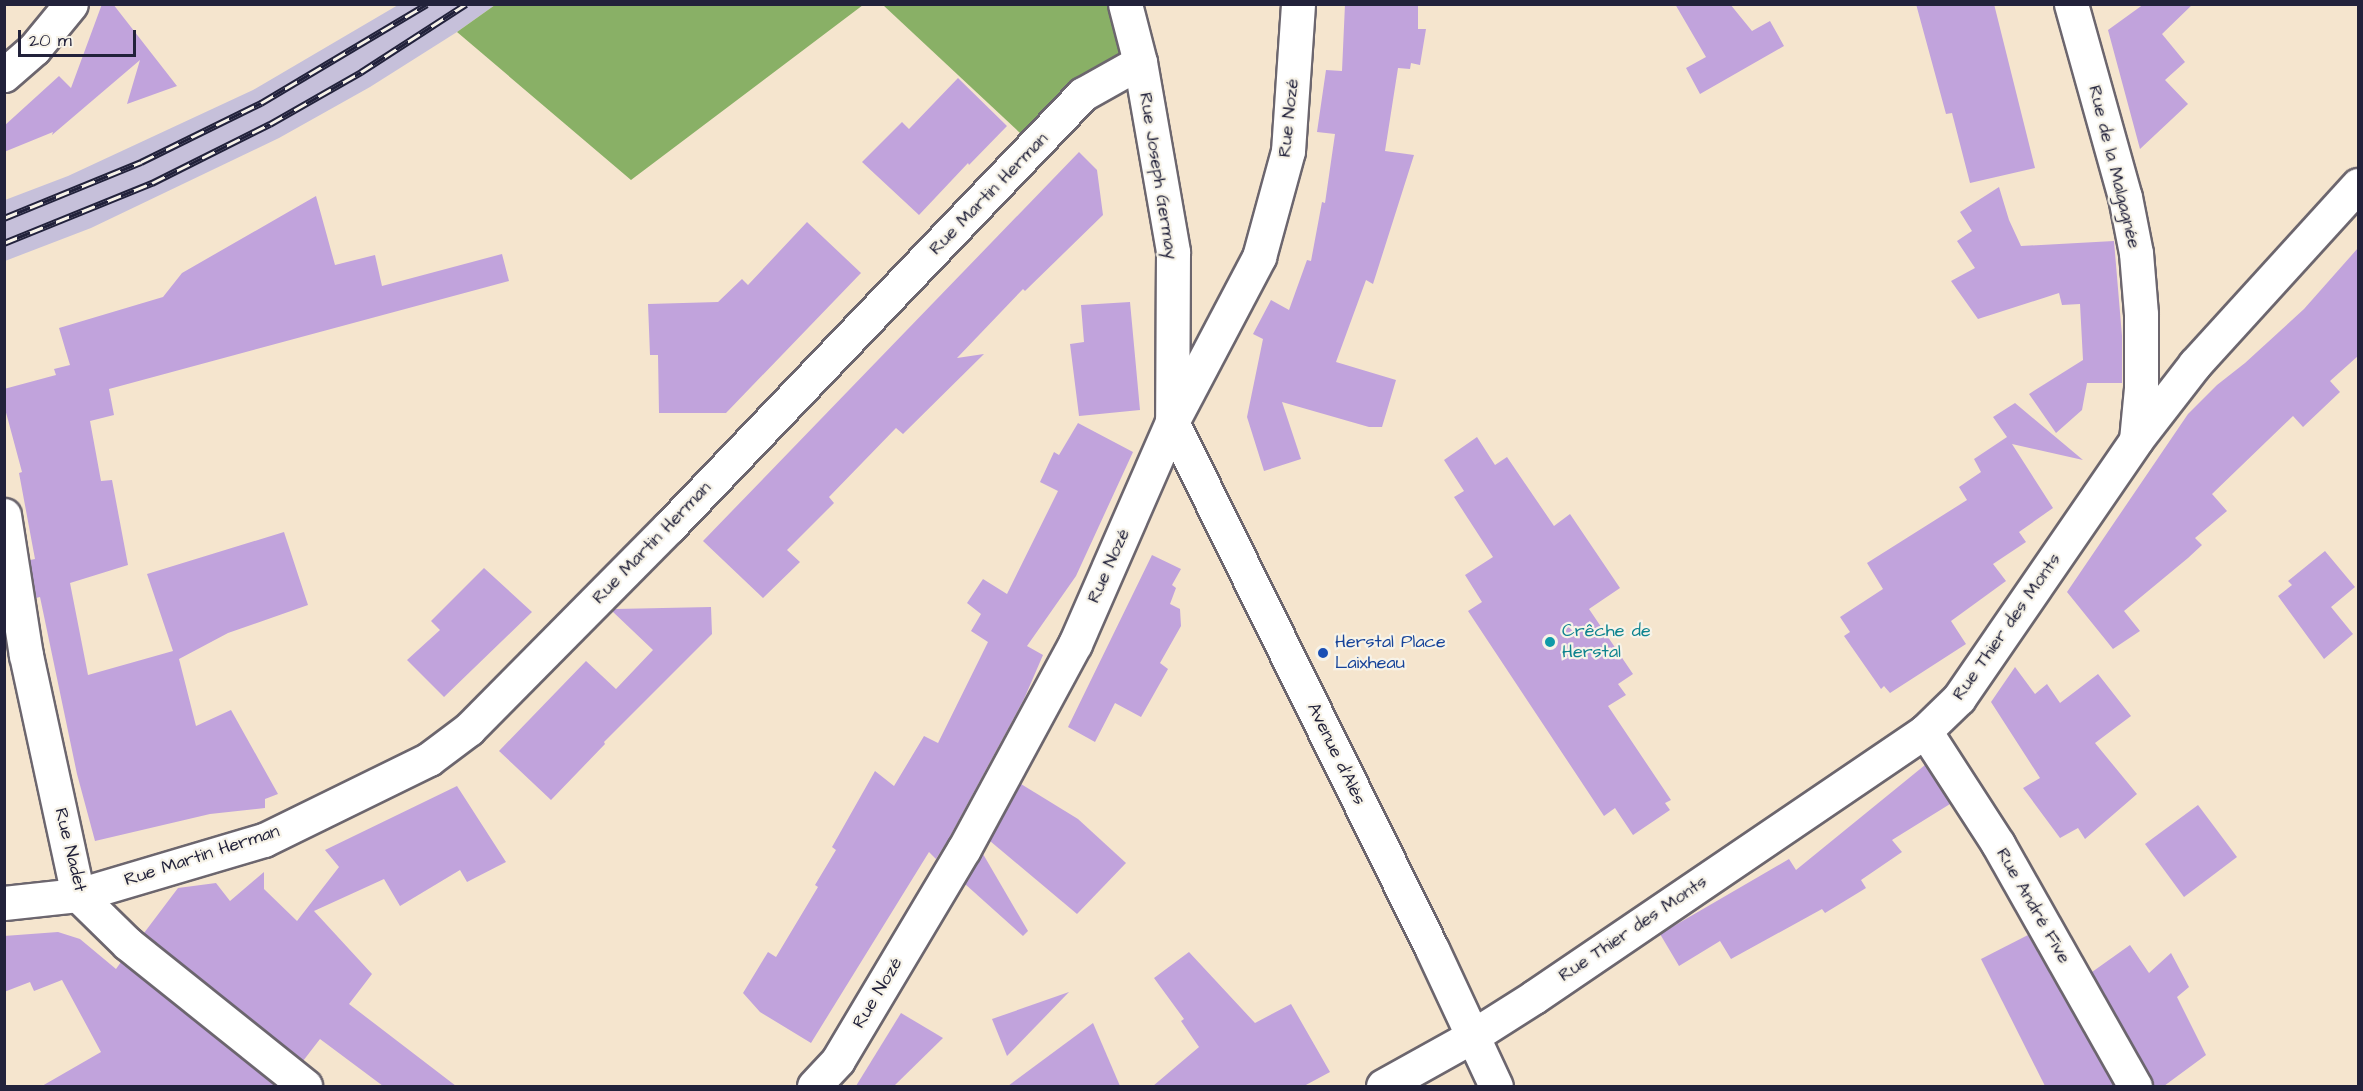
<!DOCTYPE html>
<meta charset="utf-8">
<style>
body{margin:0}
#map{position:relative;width:2363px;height:1091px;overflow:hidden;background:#f5e5ce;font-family:"Architects Daughter",sans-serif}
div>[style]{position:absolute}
.industrial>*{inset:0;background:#c6c0da}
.forest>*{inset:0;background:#89b066}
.building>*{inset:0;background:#c1a3dc}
.roads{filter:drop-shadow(2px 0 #6c666e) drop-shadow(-2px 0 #6c666e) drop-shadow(0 2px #6c666e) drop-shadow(0 -2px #6c666e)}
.minor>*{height:33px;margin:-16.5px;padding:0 16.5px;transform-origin:16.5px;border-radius:16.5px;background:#fff}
.rail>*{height:7px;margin-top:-3.5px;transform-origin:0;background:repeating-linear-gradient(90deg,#f7f3e8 0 14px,#22223b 0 28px);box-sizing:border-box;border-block:2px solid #22223b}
.dots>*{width:16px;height:16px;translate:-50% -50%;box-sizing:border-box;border:3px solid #f7f3e8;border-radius:50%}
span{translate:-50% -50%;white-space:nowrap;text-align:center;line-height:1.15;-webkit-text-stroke:4.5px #f7f3e8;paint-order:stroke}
.street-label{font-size:18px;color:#22223b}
.culture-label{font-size:18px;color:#0d838f}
.left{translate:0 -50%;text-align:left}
.transit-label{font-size:18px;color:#164399}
.frame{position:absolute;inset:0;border:6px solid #22223b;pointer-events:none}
.scale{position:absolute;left:18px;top:30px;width:118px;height:27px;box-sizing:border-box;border:3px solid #22223b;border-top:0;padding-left:8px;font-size:18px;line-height:21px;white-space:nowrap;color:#22223b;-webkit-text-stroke:4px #f7f3e8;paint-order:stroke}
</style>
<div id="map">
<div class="industrial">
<div style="clip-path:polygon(398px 5px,495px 5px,457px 32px,370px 87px,279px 138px,91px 228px,5px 261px,5px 200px,68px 176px,253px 90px)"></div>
</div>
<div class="forest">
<div style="clip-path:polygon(495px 5px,495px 4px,863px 5px,631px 180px,457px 32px)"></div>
<div style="clip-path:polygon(883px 5px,1135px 5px,1140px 62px,1035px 147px)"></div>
</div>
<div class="building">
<div style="clip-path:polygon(102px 4px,113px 4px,177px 86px,127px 104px,140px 60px,52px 135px,53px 132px,4px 152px,4px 126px,59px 76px,71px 88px)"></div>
<div style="clip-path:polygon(1345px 4px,1418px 4px,1418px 29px,1426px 29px,1420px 65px,1411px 63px,1410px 69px,1398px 68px,1385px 151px,1414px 155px,1373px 284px,1366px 280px,1336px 362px,1396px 380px,1382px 427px,1369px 427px,1282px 402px,1301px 459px,1264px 471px,1247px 417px,1263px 339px,1253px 334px,1271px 300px,1289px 310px,1307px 260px,1311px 261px,1322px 202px,1325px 203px,1335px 134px,1317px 132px,1326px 70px,1342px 71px)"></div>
<div style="clip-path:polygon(1675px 4px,1730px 4px,1752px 31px,1770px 21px,1784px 46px,1700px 94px,1686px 68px,1706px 57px)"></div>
<div style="clip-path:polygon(1916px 4px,1994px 4px,2035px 168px,1970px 183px,1952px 113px,1946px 114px)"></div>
<div style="clip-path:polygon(2144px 4px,2193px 4px,2162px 34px,2185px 62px,2165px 80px,2188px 104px,2140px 149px,2108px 30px)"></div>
<div style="clip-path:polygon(958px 78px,1007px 126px,969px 165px,968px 163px,919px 215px,862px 162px,902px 122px,909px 129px)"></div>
<div style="clip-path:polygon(1079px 152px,1097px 170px,1103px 215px,1025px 291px,1023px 289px,957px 358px,984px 354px,903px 434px,896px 428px,829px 497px,834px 503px,787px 550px,800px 562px,763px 598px,703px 541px)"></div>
<div style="clip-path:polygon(1999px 187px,2009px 220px,2021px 246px,2114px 241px,2122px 336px,2122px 383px,2087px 383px,2082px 410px,2056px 433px,2029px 394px,2083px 360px,2080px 304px,2062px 305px,2059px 293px,1978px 319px,1951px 281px,1975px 268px,1957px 241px,1972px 231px,1960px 212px)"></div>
<div style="clip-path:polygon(316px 196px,335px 265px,375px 255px,382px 286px,502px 254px,509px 281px,109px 389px,114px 415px,90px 421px,101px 481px,112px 480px,128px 565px,70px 583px,88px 675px,173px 651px,147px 574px,284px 532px,308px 605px,228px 633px,179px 659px,196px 726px,231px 710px,278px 794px,265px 799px,265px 808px,210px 814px,95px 841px,77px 774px,40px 597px,36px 598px,30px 560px,35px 559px,19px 473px,22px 472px,4px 405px,4px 389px,56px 375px,54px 369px,70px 365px,59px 328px,163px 297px,182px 273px)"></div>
<div style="clip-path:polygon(807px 222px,861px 273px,726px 413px,659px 413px,658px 355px,650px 355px,648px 304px,718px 302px,742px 279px,748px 285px)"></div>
<div style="clip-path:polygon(2358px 248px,2358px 356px,2330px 381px,2340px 392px,2303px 427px,2293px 416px,2212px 494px,2227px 511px,2195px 538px,2202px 545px,2188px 558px,2124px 611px,2140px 631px,2113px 649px,2067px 592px,2188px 414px,2217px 385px,2245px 363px,2304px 309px)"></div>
<div style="clip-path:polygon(1130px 302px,1140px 410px,1079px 416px,1070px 344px,1084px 342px,1081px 305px)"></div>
<div style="clip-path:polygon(2015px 403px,2083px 460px,2012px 444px,2053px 508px,2019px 532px,2026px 542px,1993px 564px,2006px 581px,1951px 621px,1966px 644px,1890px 693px,1884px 686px,1881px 689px,1844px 636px,1850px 632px,1840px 617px,1883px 589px,1867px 563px,1967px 500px,1959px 487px,1981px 472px,1974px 459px,2007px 437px,1993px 417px)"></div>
<div style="clip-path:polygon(1078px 423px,1133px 452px,1076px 576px,1027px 646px,1043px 655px,1024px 699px,948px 840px,936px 859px,929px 852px,811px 1043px,760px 1012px,743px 993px,768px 952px,776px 957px,818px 887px,815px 885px,836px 850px,832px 847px,875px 771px,894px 786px,924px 736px,938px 743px,988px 642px,971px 631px,981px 614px,967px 603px,983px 579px,1007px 594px,1058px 491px,1040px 482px,1054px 452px,1059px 455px)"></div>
<div style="clip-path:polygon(1477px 437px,1495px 465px,1507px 457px,1554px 526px,1570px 514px,1620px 588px,1589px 609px,1633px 674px,1618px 684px,1626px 695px,1608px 706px,1671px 800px,1665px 803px,1670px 810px,1633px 835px,1615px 808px,1604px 816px,1468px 611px,1482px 602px,1465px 575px,1493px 557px,1454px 497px,1464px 491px,1444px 460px)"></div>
<div style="clip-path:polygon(2325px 551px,2355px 587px,2331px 607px,2353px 634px,2324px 659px,2278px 596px,2292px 585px,2288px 581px)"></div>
<div style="clip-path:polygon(1152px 555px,1181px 569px,1172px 585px,1176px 588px,1170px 604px,1180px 609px,1181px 626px,1160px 663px,1168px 669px,1141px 717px,1115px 703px,1095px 742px,1068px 727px)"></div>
<div style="clip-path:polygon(484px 568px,532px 612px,444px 697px,407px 660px,440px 630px,431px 621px)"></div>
<div style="clip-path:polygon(711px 607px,712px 634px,604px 742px,605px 744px,551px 800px,499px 751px,586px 661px,616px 689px,653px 650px,612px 611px,615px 609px)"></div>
<div style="clip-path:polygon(2015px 667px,2035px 694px,2047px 684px,2060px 703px,2098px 674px,2131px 716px,2095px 743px,2137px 794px,2085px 839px,2078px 828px,2060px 838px,2023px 788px,2040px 778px,1991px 702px)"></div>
<div style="clip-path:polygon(1925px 765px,1950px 804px,1892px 840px,1902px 852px,1861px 880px,1866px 888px,1825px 913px,1822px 909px,1731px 959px,1720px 941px,1679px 966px,1660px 934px,1789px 859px,1796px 870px)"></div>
<div style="clip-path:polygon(1021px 784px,1078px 819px,1126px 863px,1077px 914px,990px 841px)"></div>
<div style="clip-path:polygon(457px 786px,506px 862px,467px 882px,460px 870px,400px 906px,384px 879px,314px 911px,372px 974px,349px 1004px,456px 1086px,383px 1086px,320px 1039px,303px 1061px,144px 933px,178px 888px,216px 883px,230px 901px,264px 872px,264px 889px,297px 921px,339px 867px,325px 850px)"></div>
<div style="clip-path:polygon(2198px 805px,2237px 857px,2184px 897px,2145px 844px)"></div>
<div style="clip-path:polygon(983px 854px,1028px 931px,1023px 936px,965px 884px)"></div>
<div style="clip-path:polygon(58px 932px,80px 939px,116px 969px,121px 962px,276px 1086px,42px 1086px,101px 1052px,62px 980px,34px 991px,30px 982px,4px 992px,4px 936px)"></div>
<div style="clip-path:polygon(2028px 935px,2114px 1086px,2045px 1086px,1981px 959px)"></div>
<div style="clip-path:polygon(2130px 945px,2149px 973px,2171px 953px,2189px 987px,2177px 997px,2206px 1055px,2164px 1086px,2154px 1086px,2151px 1077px,2092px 972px)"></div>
<div style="clip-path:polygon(1189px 952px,1255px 1023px,1291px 1004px,1330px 1072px,1304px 1086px,1153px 1086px,1199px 1047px,1181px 1021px,1184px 1019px,1154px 978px)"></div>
<div style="clip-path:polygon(1069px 992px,1007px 1056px,992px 1019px)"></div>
<div style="clip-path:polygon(901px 1013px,943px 1038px,894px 1086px,856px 1086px)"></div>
<div style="clip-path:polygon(1093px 1023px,1120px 1086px,1008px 1086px)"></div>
</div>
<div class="roads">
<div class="minor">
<div style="left:1125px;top:4px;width:60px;rotate:75.5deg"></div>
<div style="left:1140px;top:62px;width:193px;rotate:80.1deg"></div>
<div style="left:1173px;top:252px;width:170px;rotate:90.3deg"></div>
<div style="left:1172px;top:422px;width:588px;rotate:63.74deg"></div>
<div style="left:1432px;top:949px;width:151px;rotate:65deg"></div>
<div style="left:2071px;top:4px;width:200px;rotate:74.4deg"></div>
<div style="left:2125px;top:197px;width:57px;rotate:78.9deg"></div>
<div style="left:2136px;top:253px;width:61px;rotate:85.3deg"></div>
<div style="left:2141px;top:314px;width:74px;rotate:90deg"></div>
<div style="left:2141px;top:388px;width:52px;rotate:95.5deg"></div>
<div style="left:4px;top:75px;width:40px;rotate:-41deg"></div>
<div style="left:34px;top:49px;width:58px;rotate:-50.6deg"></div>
<div style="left:4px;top:515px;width:142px;rotate:81.1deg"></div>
<div style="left:26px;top:655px;width:246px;rotate:77.8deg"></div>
<div style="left:78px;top:895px;width:70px;rotate:44.4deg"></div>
<div style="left:128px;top:944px;width:227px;rotate:38.7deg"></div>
<div style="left:1925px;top:731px;width:135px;rotate:57.1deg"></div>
<div style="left:1998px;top:844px;width:278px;rotate:60.5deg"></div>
<div style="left:4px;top:903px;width:74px;rotate:-6.2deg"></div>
<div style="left:78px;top:895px;width:194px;rotate:-16.5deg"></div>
<div style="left:264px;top:840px;width:184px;rotate:-26.1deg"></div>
<div style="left:429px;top:759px;width:50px;rotate:-36.9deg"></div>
<div style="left:469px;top:729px;width:284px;rotate:-45.3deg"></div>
<div style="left:669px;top:527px;width:599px;rotate:-46.29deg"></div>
<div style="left:1083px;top:94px;width:65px;rotate:-29.3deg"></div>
<div style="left:814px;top:1086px;width:35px;rotate:-47deg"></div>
<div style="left:838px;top:1060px;width:246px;rotate:-59.2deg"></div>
<div style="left:964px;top:849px;width:233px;rotate:-61.6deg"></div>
<div style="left:1075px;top:644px;width:242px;rotate:-66.4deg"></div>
<div style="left:1172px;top:422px;width:187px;rotate:-62.2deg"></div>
<div style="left:1259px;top:257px;width:110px;rotate:-74.7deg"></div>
<div style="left:1288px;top:151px;width:147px;rotate:-86.1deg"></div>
<div style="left:1383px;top:1086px;width:101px;rotate:-29.1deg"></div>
<div style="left:1471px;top:1037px;width:75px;rotate:-32.4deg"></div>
<div style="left:1534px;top:997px;width:473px;rotate:-34.2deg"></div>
<div style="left:1925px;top:731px;width:47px;rotate:-44.1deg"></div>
<div style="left:1959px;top:698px;width:313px;rotate:-55.5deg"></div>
<div style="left:2136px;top:440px;width:96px;rotate:-52.2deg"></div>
<div style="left:2195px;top:364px;width:242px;rotate:-47.7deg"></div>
</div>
</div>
<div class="rail">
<div style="left:4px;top:218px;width:148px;rotate:-22.2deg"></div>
<div style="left:141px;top:162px;width:134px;rotate:-26.2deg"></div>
<div style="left:261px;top:103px;width:193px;rotate:-30.8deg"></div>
<div style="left:4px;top:243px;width:160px;rotate:-22.1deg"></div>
<div style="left:152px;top:183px;width:132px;rotate:-26.6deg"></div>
<div style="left:270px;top:124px;width:105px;rotate:-29.7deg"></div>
<div style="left:361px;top:72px;width:125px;rotate:-32.9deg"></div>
</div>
<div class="dots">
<div style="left:1550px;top:642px;background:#0f9aa8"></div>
<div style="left:1323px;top:653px;background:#1a4fb4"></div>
</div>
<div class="street-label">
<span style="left:1289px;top:118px;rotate:-84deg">Rue Nozé</span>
<span style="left:2114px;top:167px;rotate:76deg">Rue de la Malgagnée</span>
<span style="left:1158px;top:176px;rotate:81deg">Rue Joseph Germay</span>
<span style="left:989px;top:194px;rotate:-46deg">Rue Martin Herman</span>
<span style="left:652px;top:543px;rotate:-46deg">Rue Martin Herman</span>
<span style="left:1109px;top:566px;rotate:-66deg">Rue Nozé</span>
<span style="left:2007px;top:627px;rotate:-55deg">Rue Thier des Monts</span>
<span style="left:1336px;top:754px;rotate:64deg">Avenue d'Alès</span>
<span style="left:70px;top:850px;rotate:76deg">Rue Nadet</span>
<span style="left:202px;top:856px;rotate:-18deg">Rue Martin Herman</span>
<span style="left:2033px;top:906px;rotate:60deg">Rue André Five</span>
<span style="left:1633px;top:929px;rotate:-34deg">Rue Thier des Monts</span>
<span style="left:878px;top:993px;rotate:-59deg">Rue Nozé</span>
</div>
<div class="culture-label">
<span class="left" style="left:1562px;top:642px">Crêche de<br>Herstal</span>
</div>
<div class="transit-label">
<span class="left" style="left:1335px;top:653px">Herstal Place<br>Laixheau</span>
</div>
<div class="frame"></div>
<div class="scale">20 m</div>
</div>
